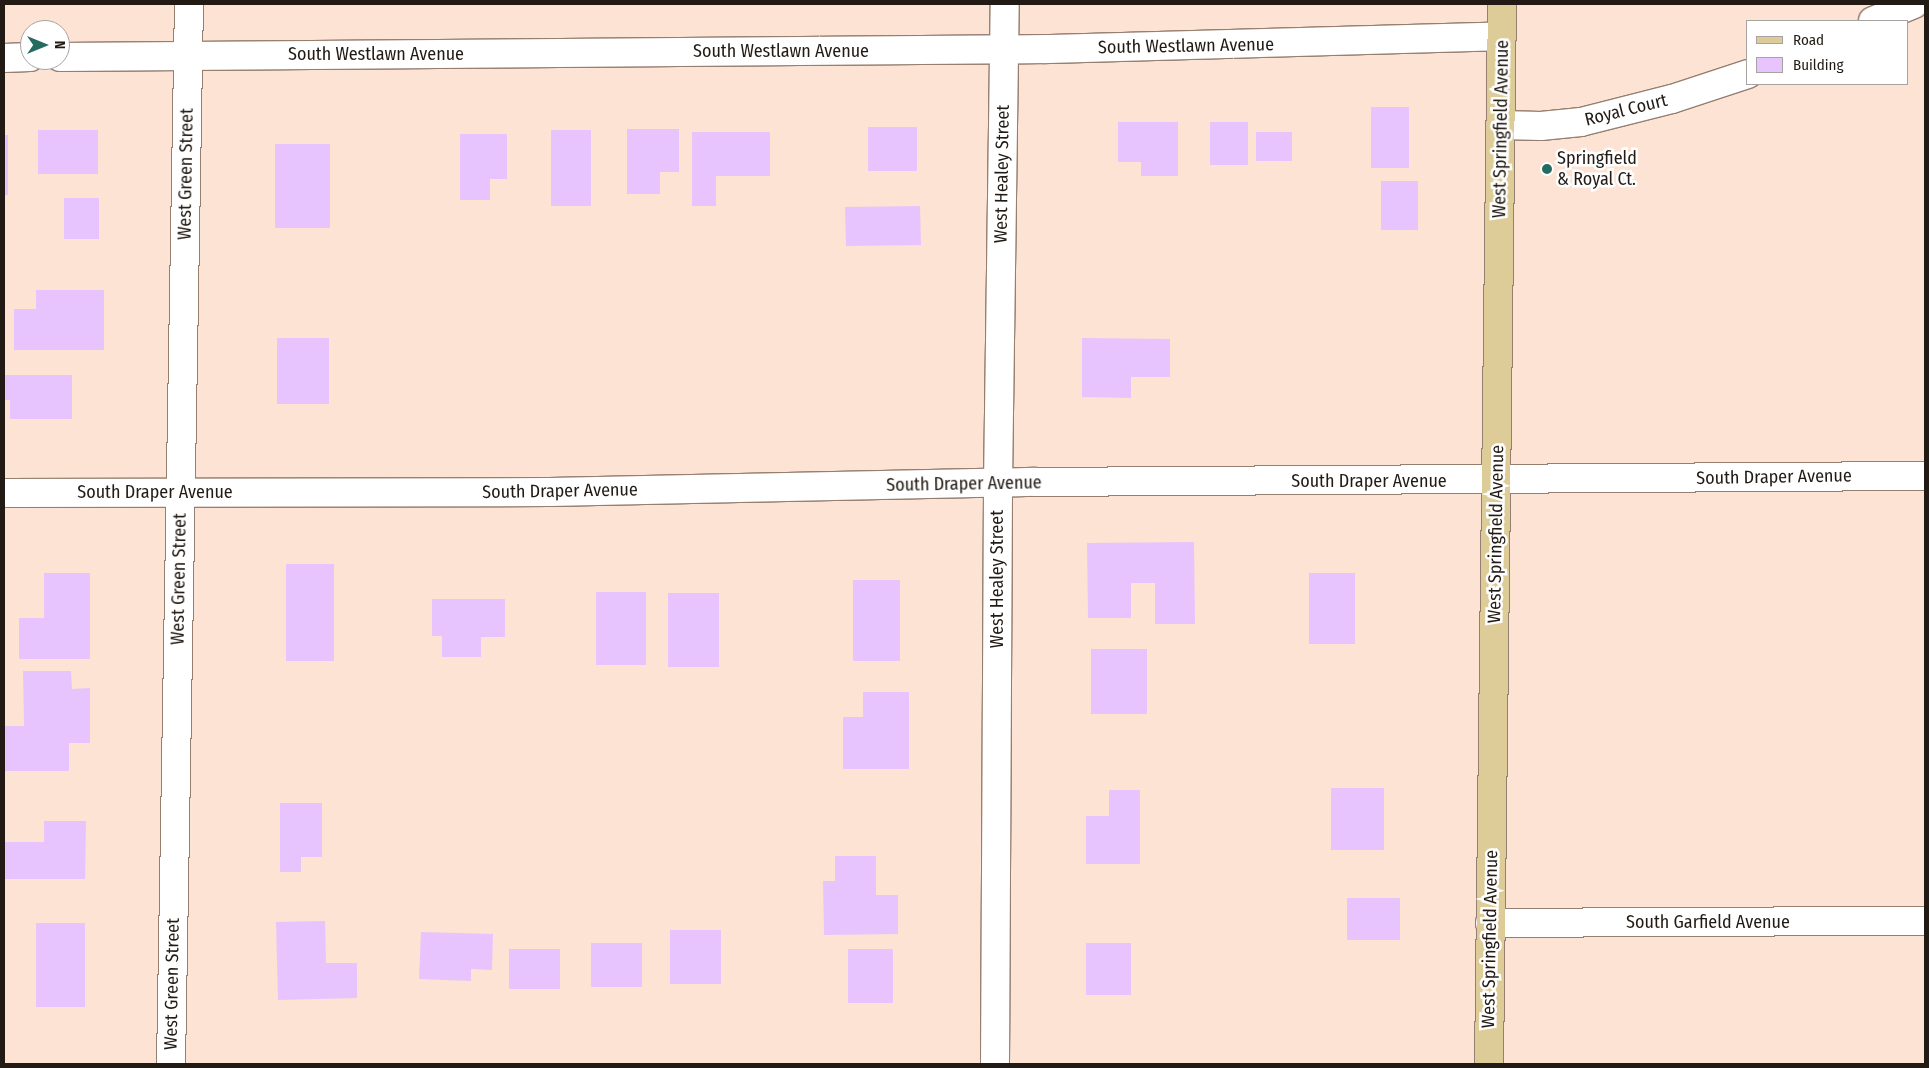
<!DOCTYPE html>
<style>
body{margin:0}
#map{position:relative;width:1929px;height:1068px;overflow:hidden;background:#fce3d3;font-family:"Fira Sans Condensed",sans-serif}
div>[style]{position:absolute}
.building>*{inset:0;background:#e7c4fd}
.roads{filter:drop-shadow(1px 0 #957f71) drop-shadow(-1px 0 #957f71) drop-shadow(0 1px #957f71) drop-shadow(0 -1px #957f71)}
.minor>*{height:28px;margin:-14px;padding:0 14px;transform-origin:14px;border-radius:14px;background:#fff}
.major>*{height:28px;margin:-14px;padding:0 14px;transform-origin:14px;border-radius:14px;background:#ddcc98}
.dots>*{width:14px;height:14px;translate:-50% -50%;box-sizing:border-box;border:2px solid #fff;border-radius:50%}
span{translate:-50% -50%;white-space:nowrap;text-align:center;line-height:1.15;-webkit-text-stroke:5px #fff;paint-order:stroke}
.street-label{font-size:18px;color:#221a14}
.poi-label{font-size:18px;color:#221a14}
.left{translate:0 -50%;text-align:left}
.frame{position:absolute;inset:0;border:5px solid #221a14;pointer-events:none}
.legend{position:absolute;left:1746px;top:20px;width:162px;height:65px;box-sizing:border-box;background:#fff;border:1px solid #a7a3a1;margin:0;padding:6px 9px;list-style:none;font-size:15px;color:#221a14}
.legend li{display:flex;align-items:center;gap:10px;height:25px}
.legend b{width:25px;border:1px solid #a7a3a1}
.north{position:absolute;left:20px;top:20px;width:50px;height:50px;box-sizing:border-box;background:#fff;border:1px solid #a7a3a1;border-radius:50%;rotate:90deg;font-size:14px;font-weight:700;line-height:20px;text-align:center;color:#221a14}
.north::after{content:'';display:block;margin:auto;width:18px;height:22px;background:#246c61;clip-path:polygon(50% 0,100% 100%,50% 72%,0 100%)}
</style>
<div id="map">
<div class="building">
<div style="clip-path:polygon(1371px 107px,1409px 107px,1409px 168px,1371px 168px)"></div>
<div style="clip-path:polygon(1118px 122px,1178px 122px,1178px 176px,1141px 176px,1141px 162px,1118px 162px)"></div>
<div style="clip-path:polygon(1210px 122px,1248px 122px,1248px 165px,1210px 165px)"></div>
<div style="clip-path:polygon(868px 127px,917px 127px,917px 171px,868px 171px)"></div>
<div style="clip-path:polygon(627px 129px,679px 129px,679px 172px,660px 172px,660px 194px,627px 194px)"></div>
<div style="clip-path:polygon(38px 130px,98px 130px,98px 174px,38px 174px)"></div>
<div style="clip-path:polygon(551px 130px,591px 130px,591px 206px,551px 206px)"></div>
<div style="clip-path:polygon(692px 132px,770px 132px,770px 176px,716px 176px,716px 206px,692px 206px)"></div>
<div style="clip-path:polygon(1256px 132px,1292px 132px,1292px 161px,1256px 161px)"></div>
<div style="clip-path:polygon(460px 134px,507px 134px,507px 179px,490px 179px,490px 200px,460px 200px)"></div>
<div style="clip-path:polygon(4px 135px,8px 135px,8px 195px,4px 195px)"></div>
<div style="clip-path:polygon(275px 144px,330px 144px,330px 228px,275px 228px)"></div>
<div style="clip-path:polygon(1381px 181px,1418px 181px,1418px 230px,1381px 230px)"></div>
<div style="clip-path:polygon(64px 198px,99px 198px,99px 239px,64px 239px)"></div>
<div style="clip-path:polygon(920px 206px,921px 245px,846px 246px,845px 207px)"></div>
<div style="clip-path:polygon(36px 290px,104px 290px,104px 350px,14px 350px,14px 309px,36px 309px)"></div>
<div style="clip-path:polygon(277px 338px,329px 338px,329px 404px,277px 404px)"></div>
<div style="clip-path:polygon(1082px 338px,1170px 339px,1170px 377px,1131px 377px,1131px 398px,1082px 397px)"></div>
<div style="clip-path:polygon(4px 375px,72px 375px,72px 419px,10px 419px,10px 400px,4px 400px)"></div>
<div style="clip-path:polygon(1194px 542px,1195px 624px,1155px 624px,1155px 583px,1131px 583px,1131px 618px,1088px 618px,1087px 543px)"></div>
<div style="clip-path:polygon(286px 564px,334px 564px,334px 661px,286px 661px)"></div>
<div style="clip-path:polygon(44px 573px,90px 573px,90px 659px,19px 659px,19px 618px,44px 618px)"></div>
<div style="clip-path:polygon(1309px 573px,1355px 573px,1355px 644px,1309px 644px)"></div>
<div style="clip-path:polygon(853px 580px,900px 580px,900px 661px,853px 661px)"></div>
<div style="clip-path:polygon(596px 592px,646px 592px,646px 665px,596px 665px)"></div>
<div style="clip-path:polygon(668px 593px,719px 593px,719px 667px,668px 667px)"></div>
<div style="clip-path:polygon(432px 599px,505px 599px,505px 637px,481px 637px,481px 657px,442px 657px,442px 636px,432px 636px)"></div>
<div style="clip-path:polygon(1091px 649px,1147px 649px,1147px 714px,1091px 714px)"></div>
<div style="clip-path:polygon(23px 671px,71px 671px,72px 689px,90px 688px,90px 743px,69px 743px,69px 771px,4px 771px,4px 726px,24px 726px)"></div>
<div style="clip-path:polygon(863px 692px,909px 692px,909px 769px,843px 769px,843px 717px,863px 717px)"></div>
<div style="clip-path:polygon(1331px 788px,1384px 788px,1384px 850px,1331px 850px)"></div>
<div style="clip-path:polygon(1109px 790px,1140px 790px,1140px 864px,1086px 864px,1086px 816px,1109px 816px)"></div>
<div style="clip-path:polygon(280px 803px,322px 803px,322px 857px,301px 857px,301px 872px,280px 872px)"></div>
<div style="clip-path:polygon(44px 821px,86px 821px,85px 879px,4px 879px,4px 842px,44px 842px)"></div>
<div style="clip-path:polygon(835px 856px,876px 856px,876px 895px,898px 895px,898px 934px,824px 935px,823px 881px,835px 881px)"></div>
<div style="clip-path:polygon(1347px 898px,1400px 898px,1400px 940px,1347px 940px)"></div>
<div style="clip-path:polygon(325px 921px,326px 963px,357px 963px,357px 998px,278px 1000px,276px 922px)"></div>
<div style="clip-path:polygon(36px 923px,85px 923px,85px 1007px,36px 1007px)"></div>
<div style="clip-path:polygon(670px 930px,721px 930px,721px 984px,670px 984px)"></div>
<div style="clip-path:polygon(421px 932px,493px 934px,492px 970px,471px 969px,471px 981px,419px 979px)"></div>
<div style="clip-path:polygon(591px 943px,642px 943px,642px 987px,591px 987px)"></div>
<div style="clip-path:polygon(1086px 943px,1131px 943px,1131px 995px,1086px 995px)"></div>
<div style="clip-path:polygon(509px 949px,560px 949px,560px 989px,509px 989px)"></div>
<div style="clip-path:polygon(848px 949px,893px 949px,893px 1003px,848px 1003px)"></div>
</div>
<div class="roads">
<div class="minor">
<div style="left:1873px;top:21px;width:44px;rotate:-22.5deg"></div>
<div style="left:60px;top:57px;width:986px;rotate:-0.46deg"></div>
<div style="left:1046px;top:49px;width:456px;rotate:-1.6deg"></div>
<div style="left:4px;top:58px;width:26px;rotate:-2deg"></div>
<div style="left:1501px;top:125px;width:40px;rotate:1.4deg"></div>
<div style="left:1541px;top:126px;width:40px;rotate:-5.7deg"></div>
<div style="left:1581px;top:122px;width:94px;rotate:-14.2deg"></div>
<div style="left:1672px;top:99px;width:80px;rotate:-18.2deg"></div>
<div style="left:4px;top:493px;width:546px;rotate:-0.1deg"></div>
<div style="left:550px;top:492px;width:485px;rotate:-1.2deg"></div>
<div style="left:1035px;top:482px;width:890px;rotate:-0.39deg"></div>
<div style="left:1490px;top:923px;width:435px;rotate:-0.3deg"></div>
<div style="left:171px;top:1064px;width:1060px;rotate:-89.03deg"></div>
<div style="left:995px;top:1064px;width:580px;rotate:-89.7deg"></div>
<div style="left:998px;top:484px;width:480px;rotate:-89.2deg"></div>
</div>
<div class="major">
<div style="left:1489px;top:1064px;width:1060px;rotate:-89.3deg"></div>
</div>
</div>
<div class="dots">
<div style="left:1547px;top:169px;background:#246c61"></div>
</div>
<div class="street-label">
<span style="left:1186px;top:46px;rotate:-1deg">South Westlawn Avenue</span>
<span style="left:781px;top:51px">South Westlawn Avenue</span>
<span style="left:376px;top:54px">South Westlawn Avenue</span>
<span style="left:1626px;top:110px;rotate:-14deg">Royal Court</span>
<span style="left:1501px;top:129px;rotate:-89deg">West Springfield Avenue</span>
<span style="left:186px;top:174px;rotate:-89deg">West Green Street</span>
<span style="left:1002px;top:174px;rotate:-89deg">West Healey Street</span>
<span style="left:1774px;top:477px;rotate:-1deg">South Draper Avenue</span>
<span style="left:1369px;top:481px">South Draper Avenue</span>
<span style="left:964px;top:484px;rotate:-1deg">South Draper Avenue</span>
<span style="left:560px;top:491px;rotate:-1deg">South Draper Avenue</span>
<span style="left:155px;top:492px">South Draper Avenue</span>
<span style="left:1496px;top:534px;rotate:-89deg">West Springfield Avenue</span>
<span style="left:179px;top:579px;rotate:-89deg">West Green Street</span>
<span style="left:997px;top:579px;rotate:-90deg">West Healey Street</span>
<span style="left:1708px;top:922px">South Garfield Avenue</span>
<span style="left:1490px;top:939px;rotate:-89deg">West Springfield Avenue</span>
<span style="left:172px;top:984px;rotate:-89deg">West Green Street</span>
</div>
<div class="poi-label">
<span class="left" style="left:1557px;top:169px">Springfield<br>&amp; Royal Ct.</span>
</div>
<div class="frame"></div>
<ul class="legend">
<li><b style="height:6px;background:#ddcc98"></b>Road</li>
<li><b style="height:14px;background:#e7c4fd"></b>Building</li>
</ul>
<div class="north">N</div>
</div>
